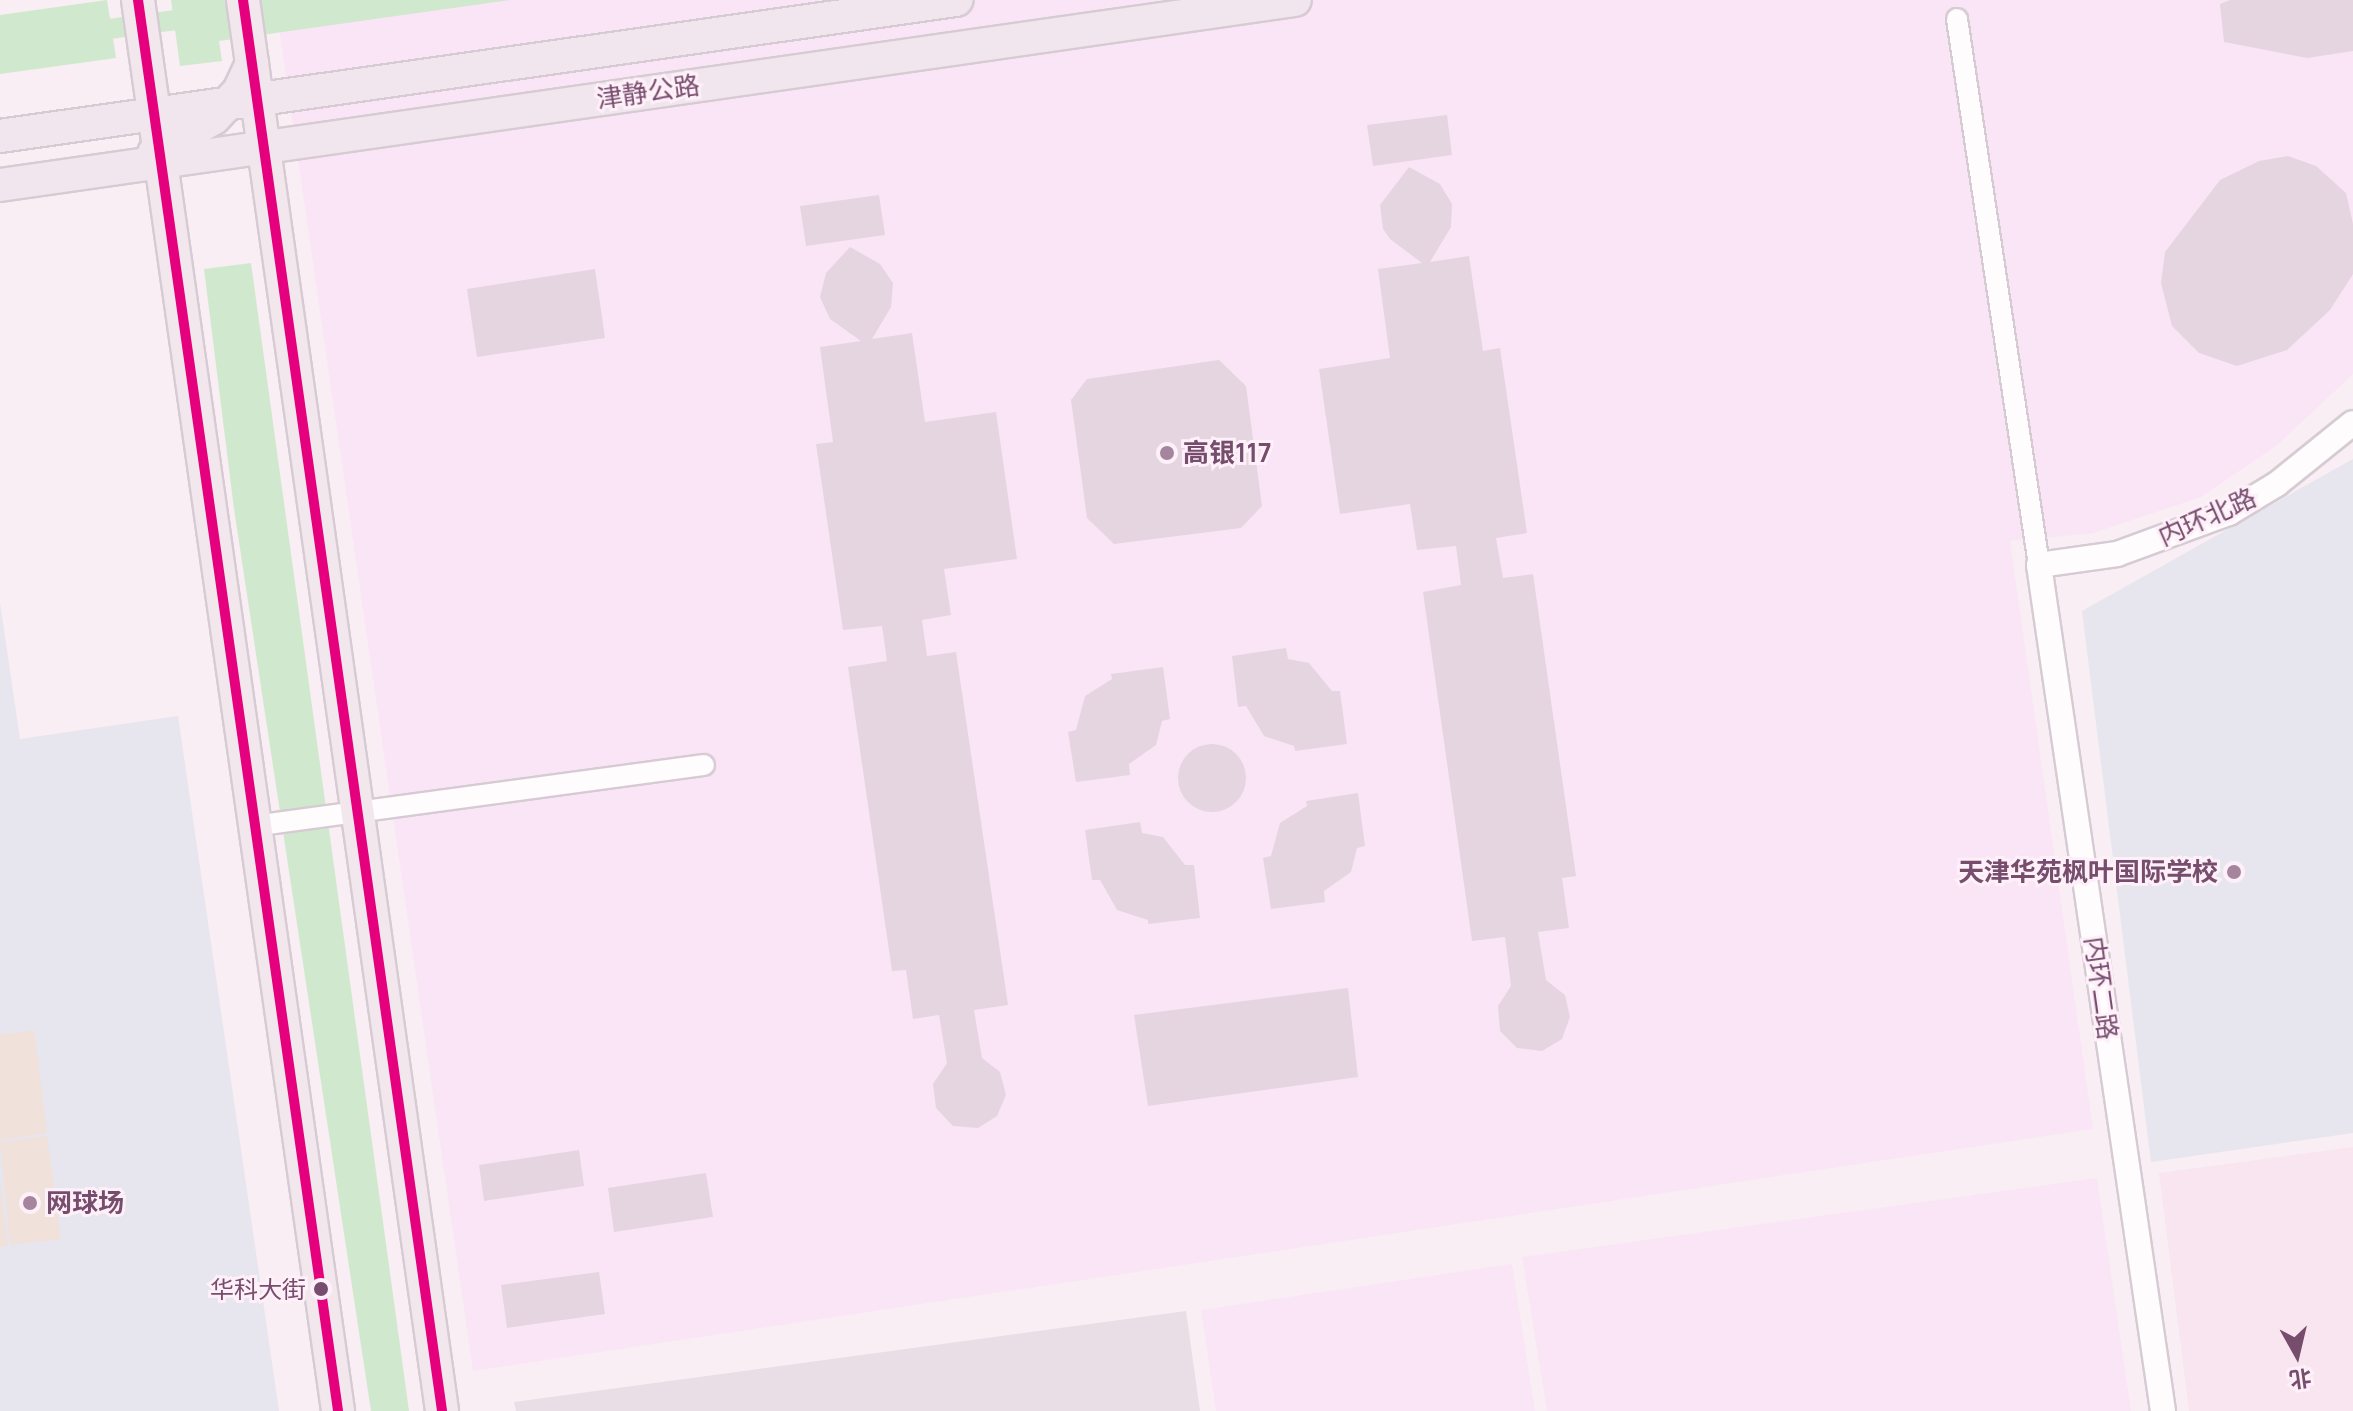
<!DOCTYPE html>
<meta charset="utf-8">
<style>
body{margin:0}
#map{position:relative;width:2353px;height:1411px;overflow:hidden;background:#f8eef3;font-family:Manrope,"Noto Sans SC",sans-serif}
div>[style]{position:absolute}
.residential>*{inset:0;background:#f9e5f0}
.commercial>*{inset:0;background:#fae5f6}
.industrial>*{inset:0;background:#eadee6}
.education>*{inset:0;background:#e7e5ee}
.green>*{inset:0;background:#f0e1db}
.water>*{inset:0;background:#d0e8ce}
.canal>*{height:20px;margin:-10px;padding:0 10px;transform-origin:10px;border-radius:10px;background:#d0e8ce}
.building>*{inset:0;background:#e5d5e0}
.round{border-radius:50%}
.roads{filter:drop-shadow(2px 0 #d7cbd3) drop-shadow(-2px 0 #d7cbd3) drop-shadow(0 2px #d7cbd3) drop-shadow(0 -2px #d7cbd3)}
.minor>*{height:20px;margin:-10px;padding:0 10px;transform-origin:10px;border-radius:10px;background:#fefcfd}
.tertiary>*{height:24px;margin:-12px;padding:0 12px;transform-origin:12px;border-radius:12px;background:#fefcfd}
.primary>*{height:32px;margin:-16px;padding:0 16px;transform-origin:16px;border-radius:16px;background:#f2e7ed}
.trunk>*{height:32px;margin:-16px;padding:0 16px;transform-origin:16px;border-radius:16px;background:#f2e6ee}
.bus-1>*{height:10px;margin:-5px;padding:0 5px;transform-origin:5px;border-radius:5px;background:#e5007d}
.dots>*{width:22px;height:22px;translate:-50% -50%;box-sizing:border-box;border:4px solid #fef0f8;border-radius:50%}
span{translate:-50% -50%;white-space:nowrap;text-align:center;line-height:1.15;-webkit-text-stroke:6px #fef0f8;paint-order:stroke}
.bus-label{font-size:24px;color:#774d6e}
.right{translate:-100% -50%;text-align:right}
.street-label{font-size:26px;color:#774d6e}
.poi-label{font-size:26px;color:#774d6e;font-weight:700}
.left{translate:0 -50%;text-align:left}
.north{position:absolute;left:2257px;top:1315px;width:80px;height:80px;-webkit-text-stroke:6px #fef0f8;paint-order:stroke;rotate:172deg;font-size:22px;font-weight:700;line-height:32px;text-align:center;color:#774d6e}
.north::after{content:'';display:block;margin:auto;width:28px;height:36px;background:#774d6e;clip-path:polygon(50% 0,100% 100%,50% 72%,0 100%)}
</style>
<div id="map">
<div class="residential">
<div style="clip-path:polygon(2353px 1147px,2353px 1411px,2189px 1411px,2159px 1173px)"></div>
</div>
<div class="commercial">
<div style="clip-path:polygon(275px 0,2353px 0,2353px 374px,2276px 446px,2201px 497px,2093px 533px,2010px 541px,2093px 1129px,473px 1371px)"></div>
<div style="clip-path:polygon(2097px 1178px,2131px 1411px,1547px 1411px,1522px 1257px)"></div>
<div style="clip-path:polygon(1512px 1264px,1535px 1411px,1216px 1411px,1201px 1310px)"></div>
</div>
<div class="industrial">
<div style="clip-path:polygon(1186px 1311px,1200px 1411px,516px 1411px,514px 1402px)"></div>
</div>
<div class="education">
<div style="clip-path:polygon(2353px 459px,2353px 1133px,2151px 1162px,2082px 611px)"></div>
<div style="clip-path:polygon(0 603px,20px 739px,178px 716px,279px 1411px,0 1411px)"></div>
</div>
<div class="green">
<div style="clip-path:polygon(34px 1030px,47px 1133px,0 1140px,0 1035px)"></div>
<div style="clip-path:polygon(47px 1136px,61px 1239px,10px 1245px,0 1142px)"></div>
<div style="clip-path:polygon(0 1182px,8px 1246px,0 1247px)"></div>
</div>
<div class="water">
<div style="clip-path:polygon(107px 0,116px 58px,0 74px,0 15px)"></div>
<div style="clip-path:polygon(171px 0,510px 0,219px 41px,222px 61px,180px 66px)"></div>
<div style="clip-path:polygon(251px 263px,409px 1411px,371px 1411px,234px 509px,204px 269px)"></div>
</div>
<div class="canal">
<div style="left:87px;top:32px;width:112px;rotate:-7.7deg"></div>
</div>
<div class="building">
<div style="clip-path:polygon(2230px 0,2353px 0,2353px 51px,2307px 58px,2224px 42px,2220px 4px)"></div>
<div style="clip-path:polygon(1447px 115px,1452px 155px,1373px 166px,1367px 125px)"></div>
<div style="clip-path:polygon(2288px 156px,2316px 166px,2346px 193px,2353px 224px,2353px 274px,2330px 310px,2287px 350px,2237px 366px,2199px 353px,2172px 326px,2161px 283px,2165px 252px,2220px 180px,2259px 161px)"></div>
<div style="clip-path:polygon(1409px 167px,1440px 184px,1452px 204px,1451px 227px,1430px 262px,1469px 256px,1483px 351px,1500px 348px,1527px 533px,1496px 538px,1503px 578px,1533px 574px,1576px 876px,1562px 878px,1569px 928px,1538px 932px,1546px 980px,1565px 995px,1570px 1017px,1562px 1039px,1542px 1051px,1517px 1048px,1500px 1031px,1498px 1006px,1511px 986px,1505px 937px,1472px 941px,1423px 592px,1461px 585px,1456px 546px,1417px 550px,1410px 504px,1340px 514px,1319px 369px,1390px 358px,1378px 269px,1422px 263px,1390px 239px,1383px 229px,1380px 205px)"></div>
<div style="clip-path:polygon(879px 195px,885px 235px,806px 246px,800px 206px)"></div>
<div style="clip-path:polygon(850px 247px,880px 264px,893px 283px,891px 307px,872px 339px,912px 333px,925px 422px,996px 412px,1017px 559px,944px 569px,951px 615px,922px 620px,927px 656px,956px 652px,1008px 1005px,974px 1010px,982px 1058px,1000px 1072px,1006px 1095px,997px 1116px,978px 1128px,953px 1126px,936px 1108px,933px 1084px,947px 1063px,939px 1015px,913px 1019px,906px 970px,892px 971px,848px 667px,887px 661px,882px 626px,843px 630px,816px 444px,833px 442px,820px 347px,861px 341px,830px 319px,820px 297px,826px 273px)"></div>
<div style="clip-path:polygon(595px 269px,605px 338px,477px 357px,467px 289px)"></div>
<div style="clip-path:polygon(1219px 360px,1246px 386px,1262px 506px,1241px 528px,1114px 544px,1087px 518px,1071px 400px,1087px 379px)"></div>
<div style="clip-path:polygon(1286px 648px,1288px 659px,1309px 663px,1332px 691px,1340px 691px,1347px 744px,1295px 751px,1294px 746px,1264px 736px,1246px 706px,1238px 707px,1232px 656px)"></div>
<div style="clip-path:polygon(1163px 667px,1170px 719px,1162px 721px,1156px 745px,1129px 764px,1130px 775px,1076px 782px,1068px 732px,1076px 730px,1085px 696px,1112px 679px,1111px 674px)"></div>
<div class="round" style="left:1178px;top:744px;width:68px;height:68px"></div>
<div style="clip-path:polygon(1358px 793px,1365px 846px,1357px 848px,1351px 872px,1324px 891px,1325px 902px,1271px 909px,1263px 858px,1271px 856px,1280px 823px,1307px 806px,1306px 801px)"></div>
<div style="clip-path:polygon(1140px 822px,1142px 833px,1163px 837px,1185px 865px,1194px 865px,1200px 918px,1148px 924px,1148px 920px,1117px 910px,1100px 880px,1092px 880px,1085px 830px)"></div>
<div style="clip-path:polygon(1348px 988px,1358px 1077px,1148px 1106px,1134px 1015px)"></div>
<div style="clip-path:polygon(579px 1150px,584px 1186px,484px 1201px,479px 1165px)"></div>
<div style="clip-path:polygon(706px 1173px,713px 1217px,614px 1232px,608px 1188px)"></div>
<div style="clip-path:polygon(599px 1272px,605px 1314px,507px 1328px,501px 1285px)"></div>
</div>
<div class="roads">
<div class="minor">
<div style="left:1957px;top:19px;width:552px;rotate:81.46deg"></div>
<div style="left:253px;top:826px;width:455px;rotate:-7.7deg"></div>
</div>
<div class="tertiary">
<div style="left:2163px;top:1411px;width:855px;rotate:-98.34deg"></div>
<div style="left:2039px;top:565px;width:79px;rotate:-8deg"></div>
<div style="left:2117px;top:554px;width:119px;rotate:-20.1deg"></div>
<div style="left:2229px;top:513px;width:56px;rotate:-31.1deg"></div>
<div style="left:2277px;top:484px;width:97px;rotate:-38.8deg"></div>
</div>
<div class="primary">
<div style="left:138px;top:0;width:1425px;rotate:81.93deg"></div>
<div style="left:243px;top:0;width:1425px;rotate:81.97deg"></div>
</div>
<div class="trunk">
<div style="left:0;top:136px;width:966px;rotate:-8.1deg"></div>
<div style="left:154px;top:153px;width:69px;rotate:-30.3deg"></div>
<div style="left:214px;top:118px;width:37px;rotate:-47deg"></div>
<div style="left:239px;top:91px;width:31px;rotate:-65deg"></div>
<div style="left:0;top:185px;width:1308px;rotate:-8.13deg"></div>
</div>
</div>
<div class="bus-1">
<div style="left:138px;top:0;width:1425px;rotate:81.93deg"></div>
<div style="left:243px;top:0;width:1425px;rotate:81.97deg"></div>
</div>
<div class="dots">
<div style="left:1167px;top:453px;background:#a4859d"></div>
<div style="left:2234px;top:872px;background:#a4859d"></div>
<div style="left:30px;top:1203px;background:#a4859d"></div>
<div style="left:321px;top:1289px;background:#774d6e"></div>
</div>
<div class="bus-label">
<span class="right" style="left:306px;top:1289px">华科大街</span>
</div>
<div class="street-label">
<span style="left:648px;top:92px;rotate:-8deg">津静公路</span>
<span style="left:2207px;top:517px;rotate:-24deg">内环北路</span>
<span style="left:2101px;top:988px;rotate:82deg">内环二路</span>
</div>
<div class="poi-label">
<span class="left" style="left:1183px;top:453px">高银117</span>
<span class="right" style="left:2218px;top:872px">天津华苑枫叶国际学校</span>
<span class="left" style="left:46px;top:1203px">网球场</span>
</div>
<div class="north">北</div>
</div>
